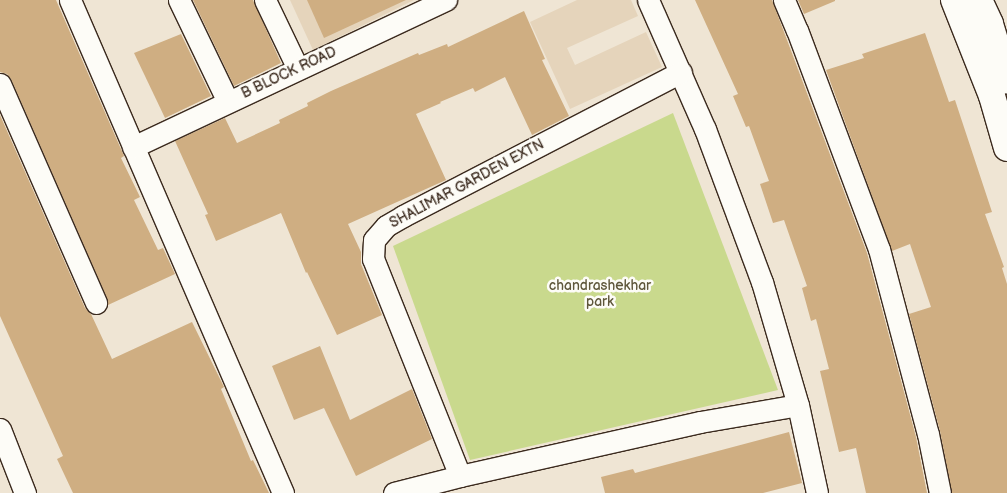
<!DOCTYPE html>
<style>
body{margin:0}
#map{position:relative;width:1007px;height:493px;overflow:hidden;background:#efe5d4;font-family:"Balsamiq Sans",sans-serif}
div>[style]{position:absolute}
.built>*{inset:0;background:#e5d4bb}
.green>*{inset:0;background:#c9d98d}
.building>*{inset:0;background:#cfae82}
.roads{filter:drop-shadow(1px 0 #3b2a1e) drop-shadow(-1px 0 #3b2a1e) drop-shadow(0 1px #3b2a1e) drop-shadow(0 -1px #3b2a1e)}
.minor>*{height:21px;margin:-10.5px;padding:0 10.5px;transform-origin:10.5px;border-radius:10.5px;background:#fdfcf7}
.tertiary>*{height:26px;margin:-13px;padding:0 13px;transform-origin:13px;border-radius:13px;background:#fdfcf7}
span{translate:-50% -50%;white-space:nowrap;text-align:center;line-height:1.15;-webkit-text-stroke:5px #fdfcf7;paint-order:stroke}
.street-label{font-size:14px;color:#3b2a1e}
.park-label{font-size:14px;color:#5e563a}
</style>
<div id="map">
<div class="built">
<div style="clip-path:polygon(290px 0,414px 0,313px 50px)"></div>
<div style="clip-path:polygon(577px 0,631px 0,638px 16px,567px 48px,575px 65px,646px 32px,662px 67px,570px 109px,530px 22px)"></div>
</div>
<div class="green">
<div style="clip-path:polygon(673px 113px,778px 390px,470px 460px,393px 246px)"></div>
</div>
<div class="building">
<div style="clip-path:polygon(0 0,56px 0,124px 156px,121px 158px,140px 197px,134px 200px,158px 250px,163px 248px,175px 274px,108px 305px,107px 298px,11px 79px,7px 74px,0 72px)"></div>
<div style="clip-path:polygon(193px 0,253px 0,281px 63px,234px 86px)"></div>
<div style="clip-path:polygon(307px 0,406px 0,324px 38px)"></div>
<div style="clip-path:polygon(695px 0,772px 0,867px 253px,916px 437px,927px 493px,866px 493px,856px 448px,839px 452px,820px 371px,829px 369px,816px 319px,811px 321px,802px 288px,807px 286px,784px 220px,773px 223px,760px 184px,769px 181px,749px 126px,746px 127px,733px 96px,738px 94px)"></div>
<div style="clip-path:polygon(798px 0,835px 0,835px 1px,804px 14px)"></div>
<div style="clip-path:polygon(524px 11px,545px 59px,542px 60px,569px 116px,532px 135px,505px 77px,475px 92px,473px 88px,440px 102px,441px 103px,416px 114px,446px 180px,348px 224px,361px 252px,361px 264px,382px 315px,337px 335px,307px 272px,306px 273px,281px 213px,216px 241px,205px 215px,208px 214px,175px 141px,225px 118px,237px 143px,280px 123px,279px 120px,308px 106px,307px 103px,331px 91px,418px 53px,419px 55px,447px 44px,448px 47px)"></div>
<div style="clip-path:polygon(925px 33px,949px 102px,955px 100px,992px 212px,985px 214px,1004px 267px,1002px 268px,1007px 284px,1007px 493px,952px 493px,940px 431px,909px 314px,931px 307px,910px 244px,892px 251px,826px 70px,864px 58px,862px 54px)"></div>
<div style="clip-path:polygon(181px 34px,211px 96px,165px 118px,134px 53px)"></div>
<div style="clip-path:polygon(0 115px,85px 308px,91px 314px,112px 359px,192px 322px,224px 387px,221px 389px,251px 461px,253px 460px,269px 493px,73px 493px,57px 459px,63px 456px,0 316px)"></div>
<div style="clip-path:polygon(320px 346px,350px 420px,412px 389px,432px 439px,356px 476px,324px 408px,294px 420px,272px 366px)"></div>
<div style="clip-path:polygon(789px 432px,802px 483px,763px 493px,605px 493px,601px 477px,633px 469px,635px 473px)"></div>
</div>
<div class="roads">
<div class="minor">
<div style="left:70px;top:0;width:537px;rotate:66.63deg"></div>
<div style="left:179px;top:0;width:113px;rotate:64.3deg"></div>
<div style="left:265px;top:0;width:76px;rotate:64.4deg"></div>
<div style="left:648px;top:0;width:141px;rotate:66.2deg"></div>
<div style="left:705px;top:129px;width:163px;rotate:69.6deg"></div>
<div style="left:762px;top:282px;width:128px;rotate:73.7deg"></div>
<div style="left:798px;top:405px;width:90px;rotate:77.8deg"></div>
<div style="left:784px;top:0;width:33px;rotate:67deg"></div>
<div style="left:797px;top:30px;width:234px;rotate:69.5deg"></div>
<div style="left:879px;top:249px;width:191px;rotate:75.2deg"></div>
<div style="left:928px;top:434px;width:60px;rotate:78.5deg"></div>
<div style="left:0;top:84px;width:239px;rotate:66.3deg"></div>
<div style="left:133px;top:147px;width:346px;rotate:-25.2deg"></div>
<div style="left:0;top:429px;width:69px;rotate:68.7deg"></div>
<div style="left:460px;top:476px;width:234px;rotate:-111.8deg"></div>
<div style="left:373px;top:259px;width:19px;rotate:-87deg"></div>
<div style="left:374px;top:240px;width:18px;rotate:-49deg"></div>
<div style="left:386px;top:226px;width:20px;rotate:-30deg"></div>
<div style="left:403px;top:216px;width:313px;rotate:-27.4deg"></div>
<div style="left:394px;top:493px;width:68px;rotate:-14.4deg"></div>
<div style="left:460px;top:476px;width:246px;rotate:-12.7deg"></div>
<div style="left:700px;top:422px;width:99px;rotate:-9.8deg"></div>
</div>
<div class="tertiary">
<div style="left:954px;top:0;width:103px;rotate:68.4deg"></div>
<div style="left:992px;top:96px;width:54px;rotate:73.9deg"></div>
<div style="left:979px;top:0;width:26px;rotate:65deg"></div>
<div style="left:990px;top:24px;width:59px;rotate:73.1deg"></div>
</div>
</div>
<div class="street-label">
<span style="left:289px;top:73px;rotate:-25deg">B BLOCK ROAD</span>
<span style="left:467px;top:184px;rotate:-28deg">SHALIMAR GARDEN EXTN</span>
</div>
<div class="park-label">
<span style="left:600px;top:294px">chandrashekhar<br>park</span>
</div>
</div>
